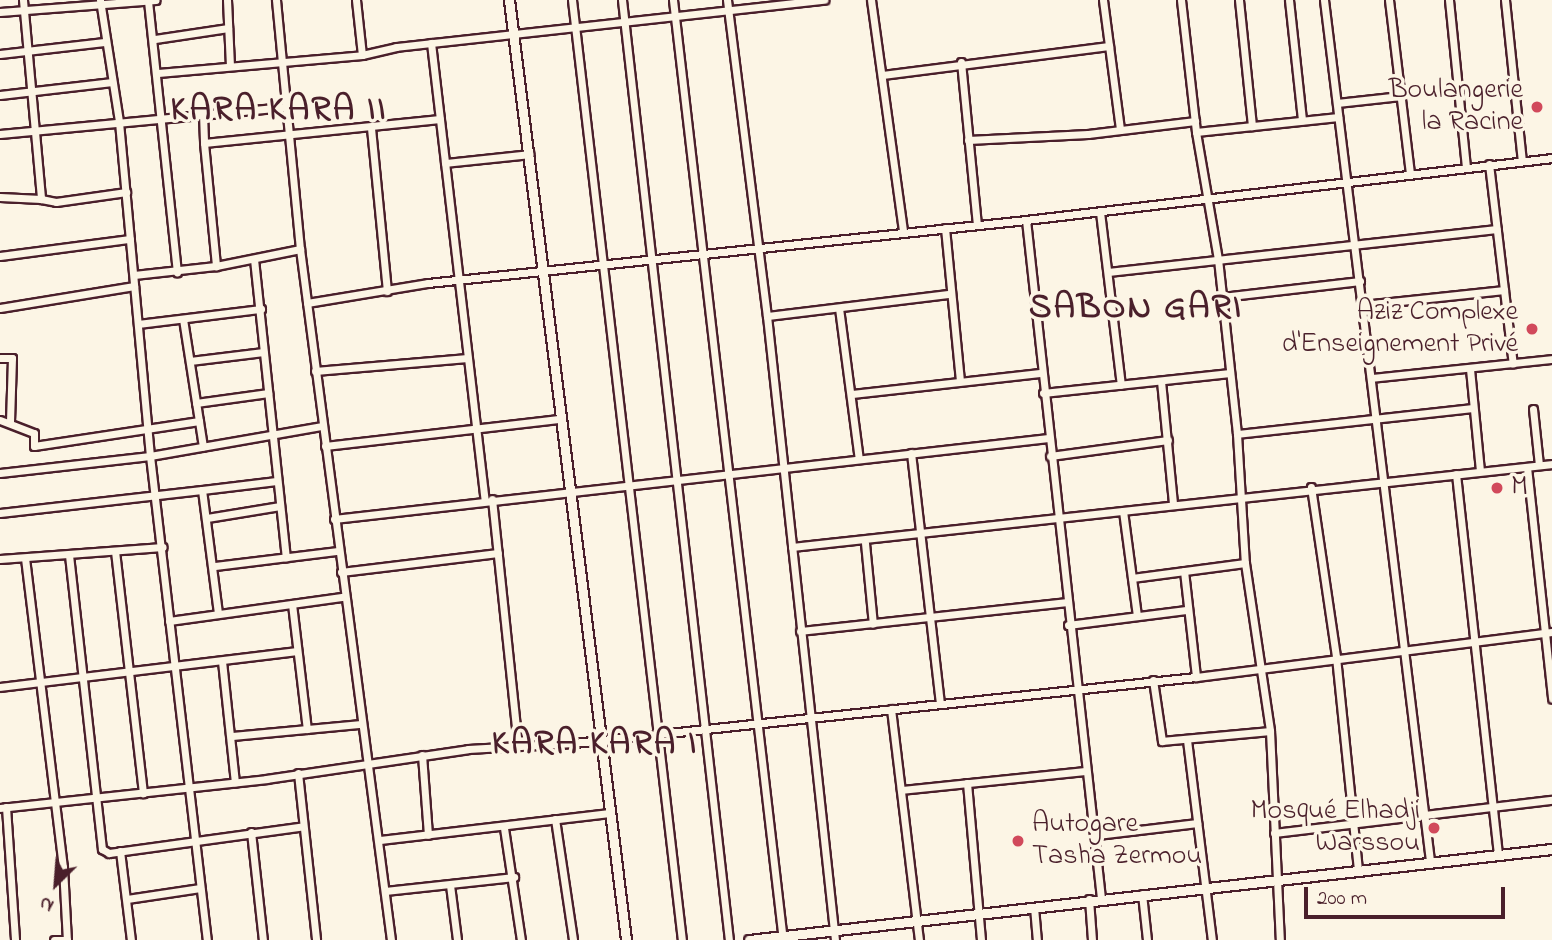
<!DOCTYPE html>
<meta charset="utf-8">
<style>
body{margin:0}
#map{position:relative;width:1552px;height:940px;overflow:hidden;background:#fcf5e5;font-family:"Indie Flower",sans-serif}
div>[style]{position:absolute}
.roads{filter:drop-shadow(2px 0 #4a1f2b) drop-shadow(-2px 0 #4a1f2b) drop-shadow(0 2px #4a1f2b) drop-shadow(0 -2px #4a1f2b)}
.minor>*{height:7px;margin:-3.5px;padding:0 3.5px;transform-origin:3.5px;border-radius:3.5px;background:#fcf5e5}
.tertiary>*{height:9px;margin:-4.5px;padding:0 4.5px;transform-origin:4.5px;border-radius:4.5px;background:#fcf5e5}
.dots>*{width:19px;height:19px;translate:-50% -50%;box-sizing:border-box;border:4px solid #fcf5e5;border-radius:50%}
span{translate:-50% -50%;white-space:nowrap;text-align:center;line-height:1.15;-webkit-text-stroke:7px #fcf5e5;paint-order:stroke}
.poi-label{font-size:28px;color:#4a1f2b}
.right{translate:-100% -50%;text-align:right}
.left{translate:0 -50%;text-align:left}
.district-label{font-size:35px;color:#4a1f2b;font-weight:700;letter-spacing:2px}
.north{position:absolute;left:21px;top:849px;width:70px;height:70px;-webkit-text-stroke:5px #fcf5e5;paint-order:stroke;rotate:205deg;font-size:19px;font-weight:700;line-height:28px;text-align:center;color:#4a1f2b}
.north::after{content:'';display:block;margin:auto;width:24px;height:32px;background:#4a1f2b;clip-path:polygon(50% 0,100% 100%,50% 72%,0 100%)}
.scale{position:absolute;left:1304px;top:887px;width:201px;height:32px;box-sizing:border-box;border:4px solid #4a1f2b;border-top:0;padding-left:9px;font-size:21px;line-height:24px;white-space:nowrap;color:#4a1f2b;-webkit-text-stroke:5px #fcf5e5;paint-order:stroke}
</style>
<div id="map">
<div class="roads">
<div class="minor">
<div style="left:23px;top:0;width:200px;rotate:84.8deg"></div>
<div style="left:41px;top:199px;width:15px;rotate:11deg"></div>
<div style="left:56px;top:202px;width:71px;rotate:-8.1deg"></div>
<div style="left:100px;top:0;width:123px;rotate:81.1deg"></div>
<div style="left:119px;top:122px;width:335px;rotate:84.7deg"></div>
<div style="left:150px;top:456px;width:487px;rotate:83.3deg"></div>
<div style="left:227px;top:0;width:65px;rotate:87.4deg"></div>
<div style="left:276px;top:0;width:250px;rotate:84.5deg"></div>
<div style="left:300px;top:249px;width:697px;rotate:82.5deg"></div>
<div style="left:356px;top:0;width:55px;rotate:83.8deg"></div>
<div style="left:572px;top:0;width:946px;rotate:83.33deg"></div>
<div style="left:622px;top:0;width:946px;rotate:83.51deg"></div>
<div style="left:673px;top:0;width:946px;rotate:83.33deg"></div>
<div style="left:727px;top:0;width:319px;rotate:82.8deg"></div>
<div style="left:767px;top:316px;width:628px;rotate:83.78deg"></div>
<div style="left:871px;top:0;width:234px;rotate:82.1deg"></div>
<div style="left:1103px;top:0;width:131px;rotate:82.5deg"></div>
<div style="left:1181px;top:0;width:133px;rotate:83.5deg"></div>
<div style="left:1196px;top:132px;width:129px;rotate:80.2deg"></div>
<div style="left:1218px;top:259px;width:176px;rotate:83.8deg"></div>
<div style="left:1237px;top:434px;width:129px;rotate:86.5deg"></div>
<div style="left:1245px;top:563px;width:170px;rotate:81.5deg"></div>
<div style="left:1270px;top:731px;width:209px;rotate:87.3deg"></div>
<div style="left:1239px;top:0;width:127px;rotate:84.1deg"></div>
<div style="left:1289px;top:0;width:121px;rotate:83.8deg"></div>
<div style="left:1324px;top:0;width:868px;rotate:82.98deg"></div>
<div style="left:1389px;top:0;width:175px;rotate:83.1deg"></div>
<div style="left:1449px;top:0;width:168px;rotate:84.2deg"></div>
<div style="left:1505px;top:0;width:162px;rotate:84deg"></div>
<div style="left:148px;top:1px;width:273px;rotate:83.9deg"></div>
<div style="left:0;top:12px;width:156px;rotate:-4.4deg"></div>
<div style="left:155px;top:39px;width:74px;rotate:-8.6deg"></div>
<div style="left:431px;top:43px;width:460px;rotate:83.3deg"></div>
<div style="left:0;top:54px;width:105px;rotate:-6.6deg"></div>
<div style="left:961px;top:62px;width:163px;rotate:84.4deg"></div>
<div style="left:158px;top:73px;width:205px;rotate:-5deg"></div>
<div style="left:362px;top:55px;width:35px;rotate:-13deg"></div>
<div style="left:396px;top:47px;width:431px;rotate:-6.3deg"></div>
<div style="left:882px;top:75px;width:229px;rotate:-7.3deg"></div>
<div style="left:0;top:95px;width:113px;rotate:-6.6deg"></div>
<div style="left:1337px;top:103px;width:64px;rotate:-6.2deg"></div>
<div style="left:203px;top:113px;width:30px;rotate:88deg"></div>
<div style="left:204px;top:143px;width:237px;rotate:-5.8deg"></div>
<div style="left:371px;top:128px;width:164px;rotate:84.4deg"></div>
<div style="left:1196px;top:132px;width:143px;rotate:-6deg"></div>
<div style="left:0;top:134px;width:289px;rotate:-5.4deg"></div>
<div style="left:968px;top:140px;width:120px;rotate:-2.9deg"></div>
<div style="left:1088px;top:134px;width:108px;rotate:-6.9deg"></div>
<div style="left:204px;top:143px;width:124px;rotate:84.4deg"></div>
<div style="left:445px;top:163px;width:85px;rotate:-6deg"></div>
<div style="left:1489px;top:164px;width:201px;rotate:83.2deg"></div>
<div style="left:0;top:197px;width:41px;rotate:2.8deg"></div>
<div style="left:1100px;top:212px;width:174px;rotate:83.1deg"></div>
<div style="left:1026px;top:220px;width:682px;rotate:83.69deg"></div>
<div style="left:945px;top:228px;width:154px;rotate:84.4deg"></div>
<div style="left:0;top:256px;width:131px;rotate:-7.5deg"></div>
<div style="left:254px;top:259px;width:300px;rotate:83.9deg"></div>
<div style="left:1108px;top:272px;width:391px;rotate:-6.3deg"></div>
<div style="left:134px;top:275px;width:82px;rotate:-6.3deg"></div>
<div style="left:216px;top:266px;width:86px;rotate:-11.4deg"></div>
<div style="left:1222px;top:297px;width:139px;rotate:-6.6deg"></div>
<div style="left:307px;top:303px;width:123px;rotate:-9.4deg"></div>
<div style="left:428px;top:283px;width:601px;rotate:-6.01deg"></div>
<div style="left:1026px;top:220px;width:530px;rotate:-6.72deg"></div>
<div style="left:1363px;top:305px;width:142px;rotate:-6.1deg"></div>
<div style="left:0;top:308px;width:136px;rotate:-9.3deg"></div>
<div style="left:839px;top:308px;width:152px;rotate:82.5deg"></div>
<div style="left:767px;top:316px;width:183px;rotate:-6.9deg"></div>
<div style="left:183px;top:319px;width:129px;rotate:81.1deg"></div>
<div style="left:138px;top:324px;width:124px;rotate:-7deg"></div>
<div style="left:0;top:358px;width:12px"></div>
<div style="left:12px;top:358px;width:64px;rotate:91.8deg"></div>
<div style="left:190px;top:361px;width:74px;rotate:-7deg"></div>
<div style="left:1470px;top:369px;width:102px;rotate:84.4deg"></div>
<div style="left:315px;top:371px;width:153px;rotate:-4.9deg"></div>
<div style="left:1371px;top:378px;width:182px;rotate:-6deg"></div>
<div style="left:1161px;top:381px;width:124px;rotate:84.4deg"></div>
<div style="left:1043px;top:393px;width:188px;rotate:-6.1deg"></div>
<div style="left:852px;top:394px;width:189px;rotate:-6.4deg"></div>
<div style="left:196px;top:403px;width:73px;rotate:-7.9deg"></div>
<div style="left:1533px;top:409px;width:56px;rotate:83.9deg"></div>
<div style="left:0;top:420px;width:36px;rotate:21deg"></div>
<div style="left:34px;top:433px;width:13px;rotate:90deg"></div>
<div style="left:34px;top:446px;width:167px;rotate:-8.6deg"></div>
<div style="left:1237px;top:434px;width:236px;rotate:-6.3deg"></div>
<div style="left:325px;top:446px;width:237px;rotate:-6.6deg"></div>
<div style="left:911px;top:453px;width:251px;rotate:83.4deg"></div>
<div style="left:1050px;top:456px;width:119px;rotate:-7.7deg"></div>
<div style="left:1527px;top:467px;width:233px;rotate:83.8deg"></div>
<div style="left:0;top:473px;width:151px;rotate:-6.5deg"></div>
<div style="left:150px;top:456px;width:175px;rotate:-9.9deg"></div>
<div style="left:1456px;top:474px;width:383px;rotate:83.7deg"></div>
<div style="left:1311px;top:487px;width:172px;rotate:81.6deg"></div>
<div style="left:1336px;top:657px;width:214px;rotate:84.1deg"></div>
<div style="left:202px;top:490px;width:75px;rotate:-6.9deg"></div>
<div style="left:492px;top:499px;width:247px;rotate:84deg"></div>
<div style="left:1123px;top:511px;width:106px;rotate:82.4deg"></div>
<div style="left:0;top:513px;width:203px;rotate:-6.5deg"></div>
<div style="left:202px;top:490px;width:124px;rotate:82.6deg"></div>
<div style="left:207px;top:518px;width:74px;rotate:-9.3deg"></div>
<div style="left:334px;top:519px;width:719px;rotate:-6.47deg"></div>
<div style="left:865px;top:543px;width:81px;rotate:84.4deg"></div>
<div style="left:792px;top:547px;width:765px;rotate:-6.23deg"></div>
<div style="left:115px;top:551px;width:244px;rotate:83.4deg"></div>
<div style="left:69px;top:555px;width:296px;rotate:83.6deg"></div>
<div style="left:102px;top:849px;width:8px;rotate:30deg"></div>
<div style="left:109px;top:853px;width:193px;rotate:-7.8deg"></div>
<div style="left:25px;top:558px;width:311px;rotate:83deg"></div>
<div style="left:63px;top:867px;width:73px;rotate:86.9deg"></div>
<div style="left:0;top:559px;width:163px;rotate:-4.2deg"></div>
<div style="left:215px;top:566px;width:124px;rotate:-7deg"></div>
<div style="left:1184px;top:571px;width:107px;rotate:83.5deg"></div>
<div style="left:341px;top:572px;width:158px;rotate:-6.9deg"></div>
<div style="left:1132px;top:578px;width:114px;rotate:-7.6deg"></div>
<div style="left:292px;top:604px;width:126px;rotate:83.2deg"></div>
<div style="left:169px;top:621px;width:176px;rotate:-7.9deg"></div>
<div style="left:1068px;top:625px;width:119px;rotate:-7.2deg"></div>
<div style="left:800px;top:631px;width:268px;rotate:-6.2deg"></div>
<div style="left:222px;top:661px;width:122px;rotate:83.9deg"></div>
<div style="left:1153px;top:680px;width:62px;rotate:81.6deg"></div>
<div style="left:1162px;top:741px;width:108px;rotate:-5.3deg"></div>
<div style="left:0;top:687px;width:298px;rotate:-6.9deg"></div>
<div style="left:891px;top:709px;width:233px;rotate:83.1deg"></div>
<div style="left:233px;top:736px;width:128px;rotate:-5.4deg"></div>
<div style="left:1187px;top:740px;width:202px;rotate:82.9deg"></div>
<div style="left:422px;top:755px;width:80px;rotate:85.7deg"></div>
<div style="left:298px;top:773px;width:168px;rotate:83.8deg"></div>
<div style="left:967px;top:783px;width:158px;rotate:84.9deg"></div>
<div style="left:901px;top:790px;width:184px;rotate:-5.9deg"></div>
<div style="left:6px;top:807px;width:133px;rotate:86.1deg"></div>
<div style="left:0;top:808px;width:268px;rotate:-6.2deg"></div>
<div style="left:266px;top:779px;width:204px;rotate:-8.4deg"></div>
<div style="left:468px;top:749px;width:106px;rotate:-3.2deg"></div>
<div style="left:574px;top:743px;width:625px;rotate:-6.06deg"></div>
<div style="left:1196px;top:677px;width:359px;rotate:-7.2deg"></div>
<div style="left:555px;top:819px;width:122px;rotate:81.5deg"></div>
<div style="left:504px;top:828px;width:113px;rotate:81.4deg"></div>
<div style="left:251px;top:832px;width:109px;rotate:83.7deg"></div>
<div style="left:1274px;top:833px;width:280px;rotate:-6.8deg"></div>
<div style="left:1097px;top:835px;width:101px;rotate:-6.8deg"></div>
<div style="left:380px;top:840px;width:231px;rotate:-6.7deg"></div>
<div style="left:120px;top:851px;width:90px;rotate:83deg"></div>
<div style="left:450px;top:885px;width:55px;rotate:82.7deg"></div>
<div style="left:385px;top:891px;width:130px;rotate:-6.2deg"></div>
<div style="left:1142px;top:894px;width:46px;rotate:83.8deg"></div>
<div style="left:127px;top:899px;width:74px;rotate:-8.6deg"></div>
<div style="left:1089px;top:899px;width:41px;rotate:85.8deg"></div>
<div style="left:1034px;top:907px;width:33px;rotate:85deg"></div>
<div style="left:54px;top:940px;width:13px"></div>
</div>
<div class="tertiary">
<div style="left:509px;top:0;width:947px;rotate:82.9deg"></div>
<div style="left:749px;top:940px;width:808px;rotate:-6.47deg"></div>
</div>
</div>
<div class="dots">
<div style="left:1537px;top:107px;background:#d1495b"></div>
<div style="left:1532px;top:329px;background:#d1495b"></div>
<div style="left:1497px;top:488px;background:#d1495b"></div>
<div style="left:1434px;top:828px;background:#d1495b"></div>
<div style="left:1018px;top:841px;background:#d1495b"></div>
</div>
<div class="poi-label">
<span class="right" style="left:1523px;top:107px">Boulangerie<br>la Racine</span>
<span class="right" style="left:1518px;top:329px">Aziz Complexe<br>d'Enseignement Privé</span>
<span class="left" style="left:1511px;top:488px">M</span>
<span class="right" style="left:1420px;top:828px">Mosqué Elhadji<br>Warssou</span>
<span class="left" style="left:1032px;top:841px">Autogare<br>Tasha Zermou</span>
</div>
<div class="district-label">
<span style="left:279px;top:111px">KARA KARA II</span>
<span style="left:1136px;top:309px">SABON GARI</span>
<span style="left:595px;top:745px">KARA KARA I</span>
</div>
<div class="north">N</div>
<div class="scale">200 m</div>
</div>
